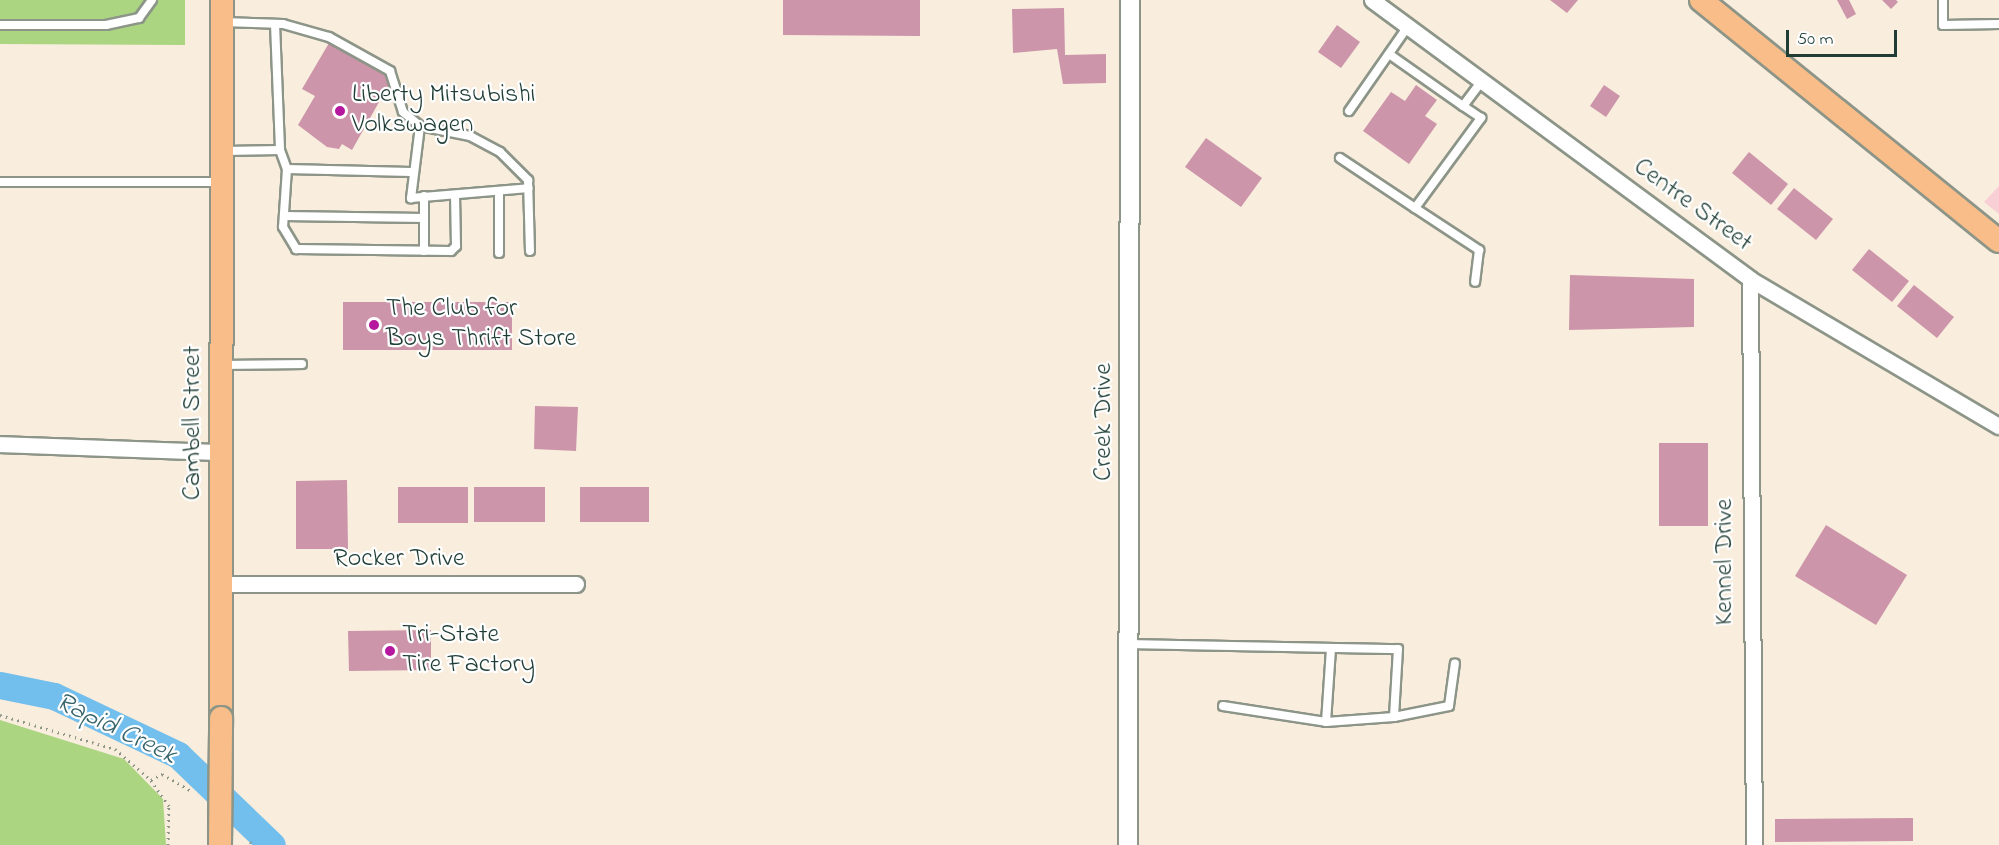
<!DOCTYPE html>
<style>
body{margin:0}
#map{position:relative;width:1999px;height:845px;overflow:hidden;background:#f9eddd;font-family:"Indie Flower",sans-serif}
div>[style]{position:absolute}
.built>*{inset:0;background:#f7cfd5}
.green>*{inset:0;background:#abd581}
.river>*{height:27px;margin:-13.5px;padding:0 13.5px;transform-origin:13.5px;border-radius:13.5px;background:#72beec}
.building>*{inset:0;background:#cc95a9}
.path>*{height:3px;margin-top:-1.5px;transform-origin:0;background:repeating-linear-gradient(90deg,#8c9588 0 1.5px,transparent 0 6px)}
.roads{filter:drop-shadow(2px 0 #8c9588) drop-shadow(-2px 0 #8c9588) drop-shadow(0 2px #8c9588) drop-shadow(0 -2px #8c9588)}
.service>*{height:8px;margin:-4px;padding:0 4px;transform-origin:4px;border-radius:4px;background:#fff}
.minor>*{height:15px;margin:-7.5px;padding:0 7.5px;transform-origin:7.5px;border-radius:7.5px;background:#fff}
.tertiary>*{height:18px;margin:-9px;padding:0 9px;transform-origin:9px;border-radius:9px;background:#fff}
.primary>*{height:22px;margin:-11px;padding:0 11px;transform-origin:11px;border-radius:11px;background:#f8bd88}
.bridges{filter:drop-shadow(2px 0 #8c9588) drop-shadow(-2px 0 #8c9588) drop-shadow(0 2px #8c9588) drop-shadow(0 -2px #8c9588)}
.primary-bridge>*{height:22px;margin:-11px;padding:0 11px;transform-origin:11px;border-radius:11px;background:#f8bd88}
.dots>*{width:16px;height:16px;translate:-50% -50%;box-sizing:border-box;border:3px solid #fff;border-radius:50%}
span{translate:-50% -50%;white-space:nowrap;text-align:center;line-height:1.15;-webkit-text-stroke:4.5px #fff;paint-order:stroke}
.poi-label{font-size:26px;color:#1f3d34}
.left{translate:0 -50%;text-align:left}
.street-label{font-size:26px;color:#1f3d34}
.water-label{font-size:27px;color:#38646b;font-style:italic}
.scale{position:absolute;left:1786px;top:30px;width:111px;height:27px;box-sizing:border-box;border:3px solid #1f3d34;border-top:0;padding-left:8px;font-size:18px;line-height:21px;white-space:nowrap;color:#1f3d34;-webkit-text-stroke:4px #fff;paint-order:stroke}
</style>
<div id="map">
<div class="built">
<div style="clip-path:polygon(1999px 186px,1999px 214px,1984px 202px)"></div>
</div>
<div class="green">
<div style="clip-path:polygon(0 0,185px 0,185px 45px,0 44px)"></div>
<div style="clip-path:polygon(0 720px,124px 759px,163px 799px,166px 845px,0 845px)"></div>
</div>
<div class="river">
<div style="left:0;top:685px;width:55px;rotate:11.5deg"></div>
<div style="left:54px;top:696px;width:137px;rotate:25.4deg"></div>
<div style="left:178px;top:755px;width:130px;rotate:43.8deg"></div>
</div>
<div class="building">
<div style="clip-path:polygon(783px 0,920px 0,920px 36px,783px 35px)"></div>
<div style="clip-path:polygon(1550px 0,1578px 0,1567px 13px)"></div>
<div style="clip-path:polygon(1837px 0,1849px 0,1856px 14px,1847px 19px)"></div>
<div style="clip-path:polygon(1882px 0,1896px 0,1898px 2px,1891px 9px)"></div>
<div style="clip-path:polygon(1064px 8px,1065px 55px,1106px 54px,1106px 83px,1063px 84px,1057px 49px,1013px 53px,1012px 9px)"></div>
<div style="clip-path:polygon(1337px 25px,1360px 42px,1341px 68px,1318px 52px)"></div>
<div style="clip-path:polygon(329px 43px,392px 79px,352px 150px,342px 144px,339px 149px,327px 147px,298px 125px,315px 96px,302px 89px)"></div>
<div style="clip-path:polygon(1416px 85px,1437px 100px,1425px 116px,1437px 124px,1409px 164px,1363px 131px,1391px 92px,1405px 101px)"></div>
<div style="clip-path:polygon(1604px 85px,1620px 96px,1606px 117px,1590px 106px)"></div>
<div style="clip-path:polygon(1206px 138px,1262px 178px,1241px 207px,1185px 167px)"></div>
<div style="clip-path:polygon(1749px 152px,1788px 184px,1771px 205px,1732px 173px)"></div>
<div style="clip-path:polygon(1794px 188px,1833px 219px,1816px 240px,1777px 209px)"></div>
<div style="clip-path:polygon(1869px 249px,1909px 281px,1892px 302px,1852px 270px)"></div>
<div style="clip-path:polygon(1570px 275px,1694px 279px,1694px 327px,1569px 330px)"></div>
<div style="clip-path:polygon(1914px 285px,1954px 317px,1937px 338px,1897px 306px)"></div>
<div style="clip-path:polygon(343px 302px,512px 302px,512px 350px,343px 350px)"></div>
<div style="clip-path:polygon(535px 406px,578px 407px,576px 451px,534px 449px)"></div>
<div style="clip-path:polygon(1659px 443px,1708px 443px,1708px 526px,1659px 526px)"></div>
<div style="clip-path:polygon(347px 480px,348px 549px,296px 549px,296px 481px)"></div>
<div style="clip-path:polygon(398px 487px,468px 487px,468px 523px,398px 523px)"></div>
<div style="clip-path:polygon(474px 487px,545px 487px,545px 522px,474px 522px)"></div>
<div style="clip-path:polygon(580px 487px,649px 487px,649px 522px,580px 522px)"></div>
<div style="clip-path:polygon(1826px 525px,1907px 575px,1876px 625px,1795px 576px)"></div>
<div style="clip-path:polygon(431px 630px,431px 670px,349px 671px,348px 631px)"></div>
<div style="clip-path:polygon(1913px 818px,1913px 841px,1775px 842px,1775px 819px)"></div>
</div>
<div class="path">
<div style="left:0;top:715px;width:120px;rotate:16.5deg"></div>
<div style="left:115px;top:749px;width:48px;rotate:40.7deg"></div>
<div style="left:250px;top:842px;width:5px;rotate:37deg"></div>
<div style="left:168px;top:845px;width:39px;rotate:-89deg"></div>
<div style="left:169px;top:806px;width:32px;rotate:-125deg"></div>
<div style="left:151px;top:780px;width:13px;rotate:-29deg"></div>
<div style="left:162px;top:774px;width:34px;rotate:30deg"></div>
</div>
<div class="roads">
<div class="service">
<div style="left:1943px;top:0;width:25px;rotate:90deg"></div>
<div style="left:1943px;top:25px;width:56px;rotate:-1deg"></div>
<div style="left:223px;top:22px;width:60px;rotate:1.9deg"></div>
<div style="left:283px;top:24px;width:48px;rotate:15.8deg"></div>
<div style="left:329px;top:37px;width:70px;rotate:29.1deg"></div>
<div style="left:390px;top:71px;width:43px;rotate:72.4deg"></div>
<div style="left:403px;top:112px;width:22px;rotate:39deg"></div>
<div style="left:420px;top:126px;width:51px;rotate:11.3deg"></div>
<div style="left:470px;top:136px;width:34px;rotate:28deg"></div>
<div style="left:500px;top:152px;width:40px;rotate:45deg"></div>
<div style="left:528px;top:180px;width:71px;rotate:88.4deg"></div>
<div style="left:275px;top:24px;width:126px;rotate:87.7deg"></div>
<div style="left:280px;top:150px;width:20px;rotate:70deg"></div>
<div style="left:287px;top:169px;width:124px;rotate:1.4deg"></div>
<div style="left:0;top:25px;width:106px"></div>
<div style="left:106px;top:25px;width:34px;rotate:-12deg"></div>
<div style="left:139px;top:18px;width:22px;rotate:-54deg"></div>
<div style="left:1389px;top:54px;width:90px;rotate:35.1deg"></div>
<div style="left:1463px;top:106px;width:31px;rotate:-53deg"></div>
<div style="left:1349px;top:111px;width:103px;rotate:-55.2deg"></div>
<div style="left:420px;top:126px;width:73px;rotate:97.1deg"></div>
<div style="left:411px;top:198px;width:118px;rotate:-4.8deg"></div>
<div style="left:224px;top:151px;width:56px;rotate:-1deg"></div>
<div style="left:1340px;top:158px;width:90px;rotate:33.7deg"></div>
<div style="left:1415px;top:208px;width:112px;rotate:-53.7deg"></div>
<div style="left:1481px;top:118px;width:22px;rotate:-146deg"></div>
<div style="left:287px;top:169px;width:58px;rotate:93.9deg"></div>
<div style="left:283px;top:227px;width:26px;rotate:59deg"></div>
<div style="left:296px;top:249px;width:155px;rotate:0.7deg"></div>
<div style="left:451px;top:251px;width:7px;rotate:-45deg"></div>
<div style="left:456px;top:246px;width:51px;rotate:-91.1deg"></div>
<div style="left:0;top:182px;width:220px"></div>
<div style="left:424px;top:196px;width:55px;rotate:90deg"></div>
<div style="left:1415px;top:208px;width:77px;rotate:33.3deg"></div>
<div style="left:1479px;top:250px;width:32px;rotate:97deg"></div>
<div style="left:284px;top:216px;width:140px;rotate:0.8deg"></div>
<div style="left:499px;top:253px;width:62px;rotate:-90deg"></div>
<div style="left:225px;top:365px;width:77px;rotate:-0.7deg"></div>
<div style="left:1130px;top:644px;width:268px;rotate:1.1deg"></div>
<div style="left:1398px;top:649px;width:68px;rotate:93.4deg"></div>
<div style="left:1223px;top:706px;width:104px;rotate:8.8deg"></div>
<div style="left:1326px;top:722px;width:68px;rotate:-4.2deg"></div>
<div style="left:1394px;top:717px;width:56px;rotate:-11.3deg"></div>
<div style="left:1449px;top:706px;width:43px;rotate:-82.1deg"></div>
<div style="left:1326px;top:722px;width:74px;rotate:-86.1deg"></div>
</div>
<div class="minor">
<div style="left:1372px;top:0;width:470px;rotate:36.4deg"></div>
<div style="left:1750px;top:279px;width:289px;rotate:30.6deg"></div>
<div style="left:1750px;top:279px;width:566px;rotate:89.6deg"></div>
<div style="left:0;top:444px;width:223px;rotate:2.1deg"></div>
<div style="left:222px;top:584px;width:354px"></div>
</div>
<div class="tertiary">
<div style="left:1128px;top:845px;width:845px;rotate:-89.86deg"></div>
</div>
<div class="primary">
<div style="left:1701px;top:0;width:383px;rotate:39deg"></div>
<div style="left:221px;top:718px;width:718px;rotate:-89.92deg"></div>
</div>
</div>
<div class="bridges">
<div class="primary-bridge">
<div style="left:220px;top:845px;width:127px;rotate:-89.5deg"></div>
</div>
</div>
<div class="dots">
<div style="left:340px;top:111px;background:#b5179e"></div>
<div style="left:374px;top:325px;background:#b5179e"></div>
<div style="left:390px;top:651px;background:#b5179e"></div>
</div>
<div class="poi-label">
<span class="left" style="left:352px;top:111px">Liberty Mitsubishi<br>Volkswagen</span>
<span class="left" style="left:386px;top:325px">The Club for<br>Boys Thrift Store</span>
<span class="left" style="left:402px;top:651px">Tri-State<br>Tire Factory</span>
</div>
<div class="street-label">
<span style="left:1692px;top:206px;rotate:36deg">Centre Street</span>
<span style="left:1105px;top:422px;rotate:-90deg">Creek Drive</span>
<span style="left:194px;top:423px;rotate:-90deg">Cambell Street</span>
<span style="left:399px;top:560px">Rocker Drive</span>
<span style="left:1726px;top:562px;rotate:-90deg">Kennel Drive</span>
</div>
<div class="water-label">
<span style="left:116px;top:729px;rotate:26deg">Rapid Creek</span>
</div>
<div class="scale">50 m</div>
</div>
